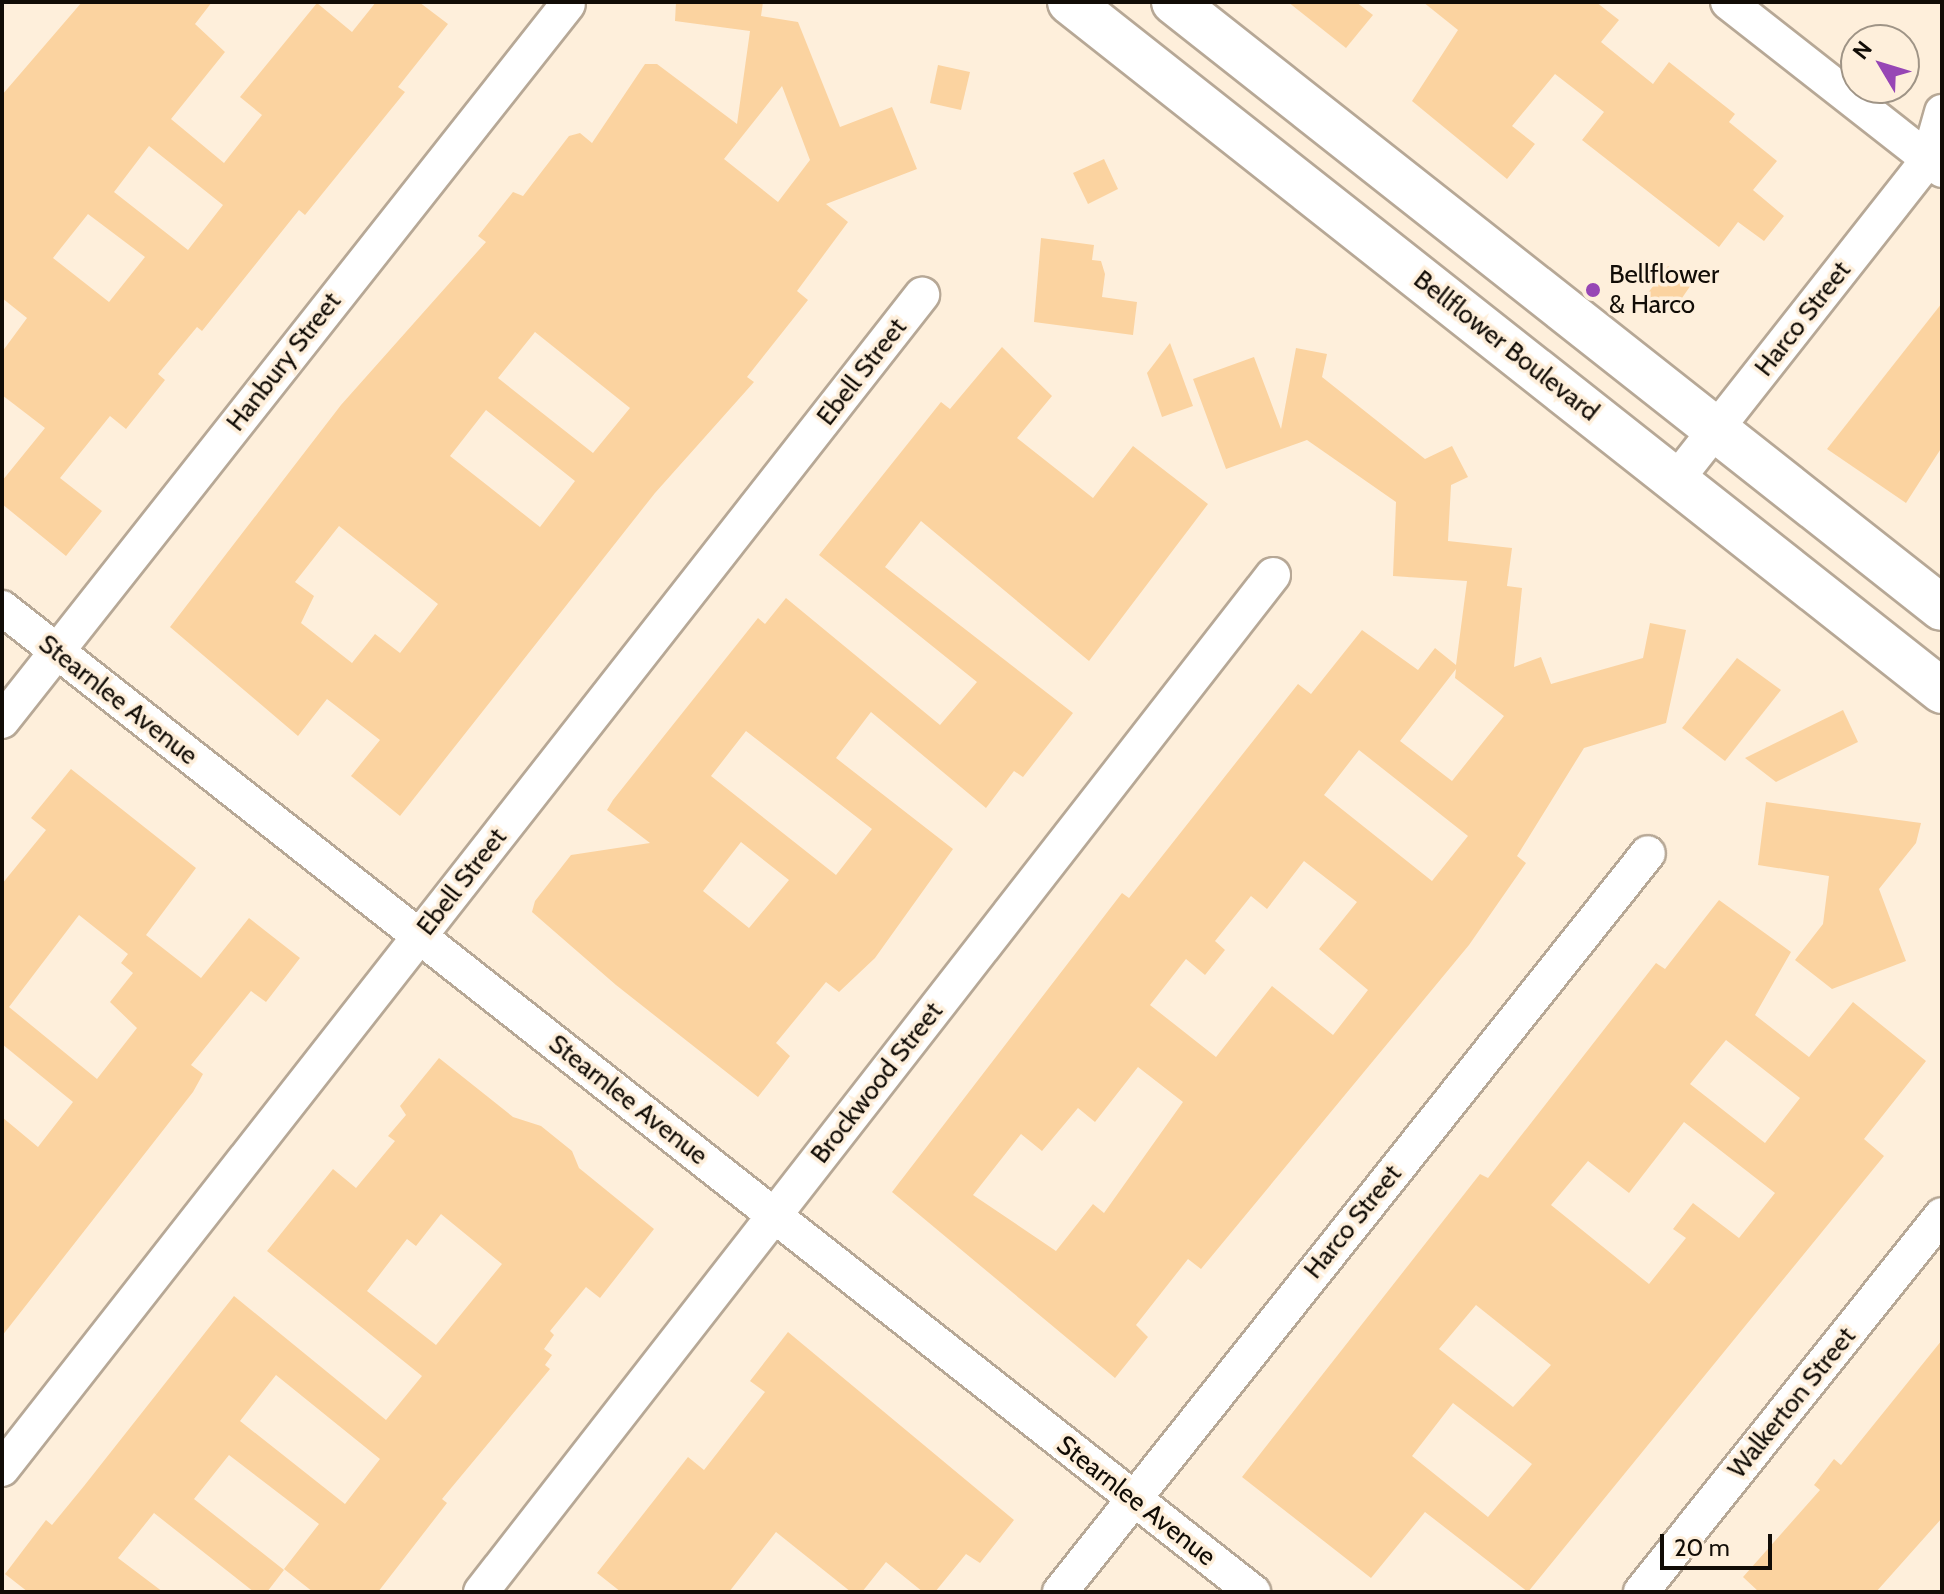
<!DOCTYPE html>
<style>
body{margin:0}
#map{position:relative;width:1944px;height:1594px;overflow:hidden;background:#feefdb;font-family:Cabin,sans-serif}
div>[style]{position:absolute}
.building>*{inset:0;background:#fbd3a0}
.roads{filter:drop-shadow(2px 0 #b7a896) drop-shadow(-2px 0 #b7a896) drop-shadow(0 2px #b7a896) drop-shadow(0 -2px #b7a896)}
.street>*{height:34px;margin:-17px;padding:0 17px;transform-origin:17px;border-radius:17px;background:#fff}
.secondary>*{height:44px;margin:-22px;padding:0 22px;transform-origin:22px;border-radius:22px;background:#fff}
.dots>*{width:22px;height:22px;translate:-50% -50%;box-sizing:border-box;border:4px solid #feefdb;border-radius:50%}
span{translate:-50% -50%;white-space:nowrap;text-align:center;line-height:1.15;-webkit-text-stroke:7px #feefdb;paint-order:stroke}
.poi-label{font-size:26px;color:#110c06}
.left{translate:0 -50%;text-align:left}
.street-label{font-size:26px;color:#110c06}
.frame{position:absolute;inset:0;border:4px solid #110c06;pointer-events:none}
.north{position:absolute;left:1840px;top:24px;width:80px;height:80px;box-sizing:border-box;background:#feefdb;border:2px solid #9f9486;border-radius:50%;rotate:308deg;font-size:22px;font-weight:700;line-height:32px;text-align:center;color:#110c06}
.north::after{content:'';display:block;margin:auto;width:28px;height:36px;background:#9746b5;clip-path:polygon(50% 0,100% 100%,50% 72%,0 100%)}
.scale{position:absolute;left:1660px;top:1534px;width:112px;height:36px;box-sizing:border-box;border:4px solid #110c06;border-top:0;padding-left:10px;font-size:24px;line-height:28px;white-space:nowrap;color:#110c06;-webkit-text-stroke:6px #feefdb;paint-order:stroke}
</style>
<div id="map">
<div class="building">
<div style="clip-path:polygon(evenodd,82px 2px,212px 2px,195px 24px,225px 52px,171px 119px,224px 163px,262px 115px,240px 97px,317px 3px,352px 32px,376px 2px,419px 2px,448px 24px,398px 87px,405px 92px,305px 215px,299px 210px,202px 331px,197px 327px,158px 374px,165px 380px,126px 429px,110px 416px,60px 478px,102px 511px,66px 556px,2px 504px,2px 481px,45px 428px,2px 395px,2px 352px,27px 318px,2px 298px,2px 95px,82px 2px,149px 146px,223px 205px,188px 250px,114px 192px,149px 146px,82px 2px,88px 214px,145px 257px,109px 302px,53px 258px,88px 214px)"></div>
<div style="clip-path:polygon(evenodd,676px 2px,763px 2px,761px 16px,798px 22px,840px 127px,892px 107px,917px 169px,826px 204px,848px 222px,797px 291px,808px 300px,747px 377px,754px 382px,655px 493px,400px 816px,351px 776px,380px 740px,327px 699px,298px 736px,170px 627px,341px 405px,486px 242px,478px 236px,513px 192px,523px 196px,569px 136px,580px 133px,592px 143px,645px 64px,657px 64px,737px 124px,750px 31px,675px 21px,676px 2px,782px 86px,810px 160px,778px 202px,724px 159px,782px 86px,676px 2px,535px 332px,630px 408px,593px 453px,498px 378px,535px 332px,676px 2px,486px 410px,575px 481px,540px 527px,450px 456px,486px 410px,676px 2px,339px 526px,438px 604px,400px 653px,375px 634px,352px 663px,301px 623px,314px 596px,295px 582px,339px 526px)"></div>
<div style="clip-path:polygon(1288px 2px,1356px 2px,1373px 15px,1346px 48px)"></div>
<div style="clip-path:polygon(1423px 2px,1596px 2px,1619px 20px,1601px 42px,1653px 84px,1669px 62px,1735px 114px,1729px 122px,1777px 161px,1753px 190px,1784px 216px,1764px 241px,1738px 222px,1719px 247px,1582px 140px,1604px 112px,1555px 74px,1512px 126px,1535px 144px,1507px 179px,1412px 101px,1458px 30px)"></div>
<div style="clip-path:polygon(938px 65px,970px 72px,961px 110px,930px 103px)"></div>
<div style="clip-path:polygon(1104px 159px,1118px 189px,1088px 204px,1073px 173px)"></div>
<div style="clip-path:polygon(1041px 238px,1094px 245px,1092px 260px,1101px 261px,1105px 274px,1102px 297px,1137px 302px,1133px 335px,1034px 322px)"></div>
<div style="clip-path:polygon(1668px 266px,1693px 282px,1671px 314px,1645px 297px)"></div>
<div style="clip-path:polygon(1942px 303px,1942px 447px,1906px 503px,1827px 449px)"></div>
<div style="clip-path:polygon(1170px 343px,1193px 406px,1162px 417px,1147px 373px)"></div>
<div style="clip-path:polygon(evenodd,1002px 347px,1052px 396px,1017px 438px,1093px 498px,1133px 446px,1208px 504px,1089px 661px,921px 521px,885px 567px,1073px 713px,1023px 777px,1014px 771px,986px 808px,871px 712px,836px 758px,953px 849px,875px 958px,839px 992px,826px 982px,776px 1043px,790px 1056px,758px 1097px,616px 985px,532px 912px,535px 901px,571px 855px,650px 843px,607px 810px,613px 800px,758px 618px,765px 624px,786px 598px,940px 725px,977px 682px,819px 555px,941px 402px,950px 409px,1002px 347px,746px 731px,872px 829px,836px 875px,711px 776px,746px 731px,1002px 347px,741px 842px,789px 880px,749px 928px,703px 891px,741px 842px)"></div>
<div style="clip-path:polygon(evenodd,1296px 348px,1327px 354px,1322px 377px,1425px 459px,1452px 446px,1468px 477px,1451px 485px,1448px 541px,1512px 548px,1507px 586px,1522px 588px,1514px 667px,1541px 657px,1551px 684px,1643px 658px,1650px 623px,1686px 630px,1666px 723px,1584px 748px,1517px 856px,1526px 863px,1469px 945px,1201px 1269px,1188px 1259px,1136px 1325px,1148px 1337px,1115px 1378px,892px 1192px,1122px 893px,1129px 898px,1298px 684px,1311px 694px,1362px 630px,1418px 670px,1435px 648px,1456px 665px,1467px 581px,1393px 576px,1396px 502px,1307px 440px,1226px 469px,1193px 379px,1254px 357px,1281px 429px,1296px 348px,1456px 669px,1455px 678px,1504px 716px,1452px 781px,1400px 741px,1456px 669px,1296px 348px,1359px 750px,1468px 836px,1432px 881px,1324px 795px,1359px 750px,1296px 348px,1304px 861px,1357px 902px,1319px 949px,1368px 990px,1333px 1035px,1272px 986px,1216px 1057px,1150px 1005px,1186px 959px,1205px 975px,1225px 950px,1215px 941px,1251px 896px,1267px 909px,1304px 861px,1296px 348px,1138px 1067px,1183px 1102px,1104px 1213px,1093px 1204px,1056px 1251px,973px 1195px,1021px 1134px,1042px 1151px,1078px 1108px,1095px 1122px,1138px 1067px)"></div>
<div style="clip-path:polygon(1737px 658px,1781px 690px,1725px 761px,1682px 728px)"></div>
<div style="clip-path:polygon(1843px 710px,1858px 742px,1776px 782px,1745px 758px)"></div>
<div style="clip-path:polygon(evenodd,71px 769px,196px 868px,146px 935px,201px 978px,249px 918px,300px 958px,266px 1002px,251px 991px,191px 1065px,203px 1074px,193px 1092px,2px 1336px,2px 1117px,38px 1147px,73px 1102px,2px 1044px,2px 884px,46px 830px,31px 818px,71px 769px,79px 915px,128px 954px,121px 963px,133px 973px,110px 1002px,137px 1028px,97px 1079px,9px 1007px,79px 915px)"></div>
<div style="clip-path:polygon(1766px 802px,1921px 823px,1916px 843px,1879px 889px,1906px 961px,1832px 989px,1795px 960px,1823px 924px,1829px 876px,1758px 865px)"></div>
<div style="clip-path:polygon(evenodd,1719px 900px,1791px 952px,1755px 1015px,1809px 1057px,1853px 1002px,1926px 1061px,1864px 1139px,1884px 1156px,1528px 1592px,1425px 1512px,1371px 1578px,1242px 1477px,1480px 1174px,1488px 1178px,1656px 963px,1665px 969px,1719px 900px,1726px 1040px,1800px 1098px,1765px 1143px,1690px 1084px,1726px 1040px,1719px 900px,1684px 1122px,1775px 1193px,1739px 1238px,1693px 1203px,1673px 1229px,1686px 1238px,1649px 1284px,1551px 1205px,1588px 1161px,1629px 1193px,1684px 1122px,1719px 900px,1476px 1305px,1551px 1365px,1513px 1407px,1439px 1349px,1476px 1305px,1719px 900px,1453px 1403px,1532px 1464px,1488px 1517px,1412px 1456px,1453px 1403px)"></div>
<div style="clip-path:polygon(evenodd,439px 1058px,513px 1117px,541px 1126px,572px 1151px,579px 1168px,654px 1229px,600px 1298px,586px 1287px,550px 1331px,554px 1335px,544px 1349px,552px 1355px,545px 1365px,550px 1369px,442px 1499px,447px 1503px,378px 1592px,313px 1592px,284px 1569px,319px 1524px,229px 1455px,194px 1499px,284px 1570px,267px 1592px,254px 1592px,154px 1513px,118px 1558px,163px 1592px,28px 1592px,5px 1574px,46px 1520px,52px 1525px,84px 1486px,234px 1296px,386px 1420px,422px 1376px,267px 1251px,333px 1169px,356px 1188px,395px 1141px,388px 1136px,406px 1115px,400px 1106px,439px 1058px,441px 1214px,502px 1264px,436px 1345px,367px 1291px,407px 1239px,416px 1246px,441px 1214px,439px 1058px,276px 1375px,380px 1459px,345px 1504px,240px 1421px,276px 1375px)"></div>
<div style="clip-path:polygon(788px 1332px,1014px 1520px,980px 1563px,966px 1554px,935px 1592px,923px 1592px,886px 1562px,862px 1592px,851px 1592px,776px 1532px,729px 1592px,621px 1592px,597px 1573px,688px 1457px,704px 1470px,765px 1392px,750px 1381px)"></div>
<div style="clip-path:polygon(1942px 1340px,1942px 1518px,1876px 1592px,1759px 1592px,1743px 1577px,1820px 1490px,1814px 1485px,1834px 1459px,1841px 1465px)"></div>
</div>
<div class="roads">
<div class="street">
<div style="left:1728px;top:2px;width:272px;rotate:38.1deg"></div>
<div style="left:1676px;top:480px;width:410px;rotate:-51.8deg"></div>
<div style="left:1929px;top:158px;width:48px;rotate:-74.2deg"></div>
<div style="left:2px;top:608px;width:1592px;rotate:38.19deg"></div>
<div style="left:2px;top:721px;width:913px;rotate:-51.71deg"></div>
<div style="left:2px;top:1469px;width:1492px;rotate:-51.92deg"></div>
<div style="left:481px;top:1592px;width:1289px;rotate:-52.09deg"></div>
<div style="left:1060px;top:1592px;width:944px;rotate:-51.49deg"></div>
<div style="left:1641px;top:1592px;width:482px;rotate:-51.4deg"></div>
</div>
<div class="secondary">
<div style="left:1070px;top:2px;width:1111px;rotate:38.31deg"></div>
<div style="left:1174px;top:2px;width:978px;rotate:38.28deg"></div>
</div>
</div>
<div class="dots">
<div style="left:1593px;top:290px;background:#9746b5"></div>
</div>
<div class="poi-label">
<span class="left" style="left:1609px;top:290px">Bellflower<br>&amp; Harco</span>
</div>
<div class="street-label">
<span style="left:1803px;top:319px;rotate:-52deg">Harco Street</span>
<span style="left:1506px;top:346px;rotate:38deg">Bellflower Boulevard</span>
<span style="left:284px;top:362px;rotate:-52deg">Hanbury Street</span>
<span style="left:862px;top:372px;rotate:-52deg">Ebell Street</span>
<span style="left:118px;top:700px;rotate:38deg">Stearnlee Avenue</span>
<span style="left:462px;top:882px;rotate:-52deg">Ebell Street</span>
<span style="left:877px;top:1083px;rotate:-52deg">Brockwood Street</span>
<span style="left:628px;top:1100px;rotate:38deg">Stearnlee Avenue</span>
<span style="left:1353px;top:1222px;rotate:-51deg">Harco Street</span>
<span style="left:1792px;top:1403px;rotate:-51deg">Walkerton Street</span>
<span style="left:1136px;top:1501px;rotate:38deg">Stearnlee Avenue</span>
</div>
<div class="frame"></div>
<div class="north">N</div>
<div class="scale">20 m</div>
</div>
